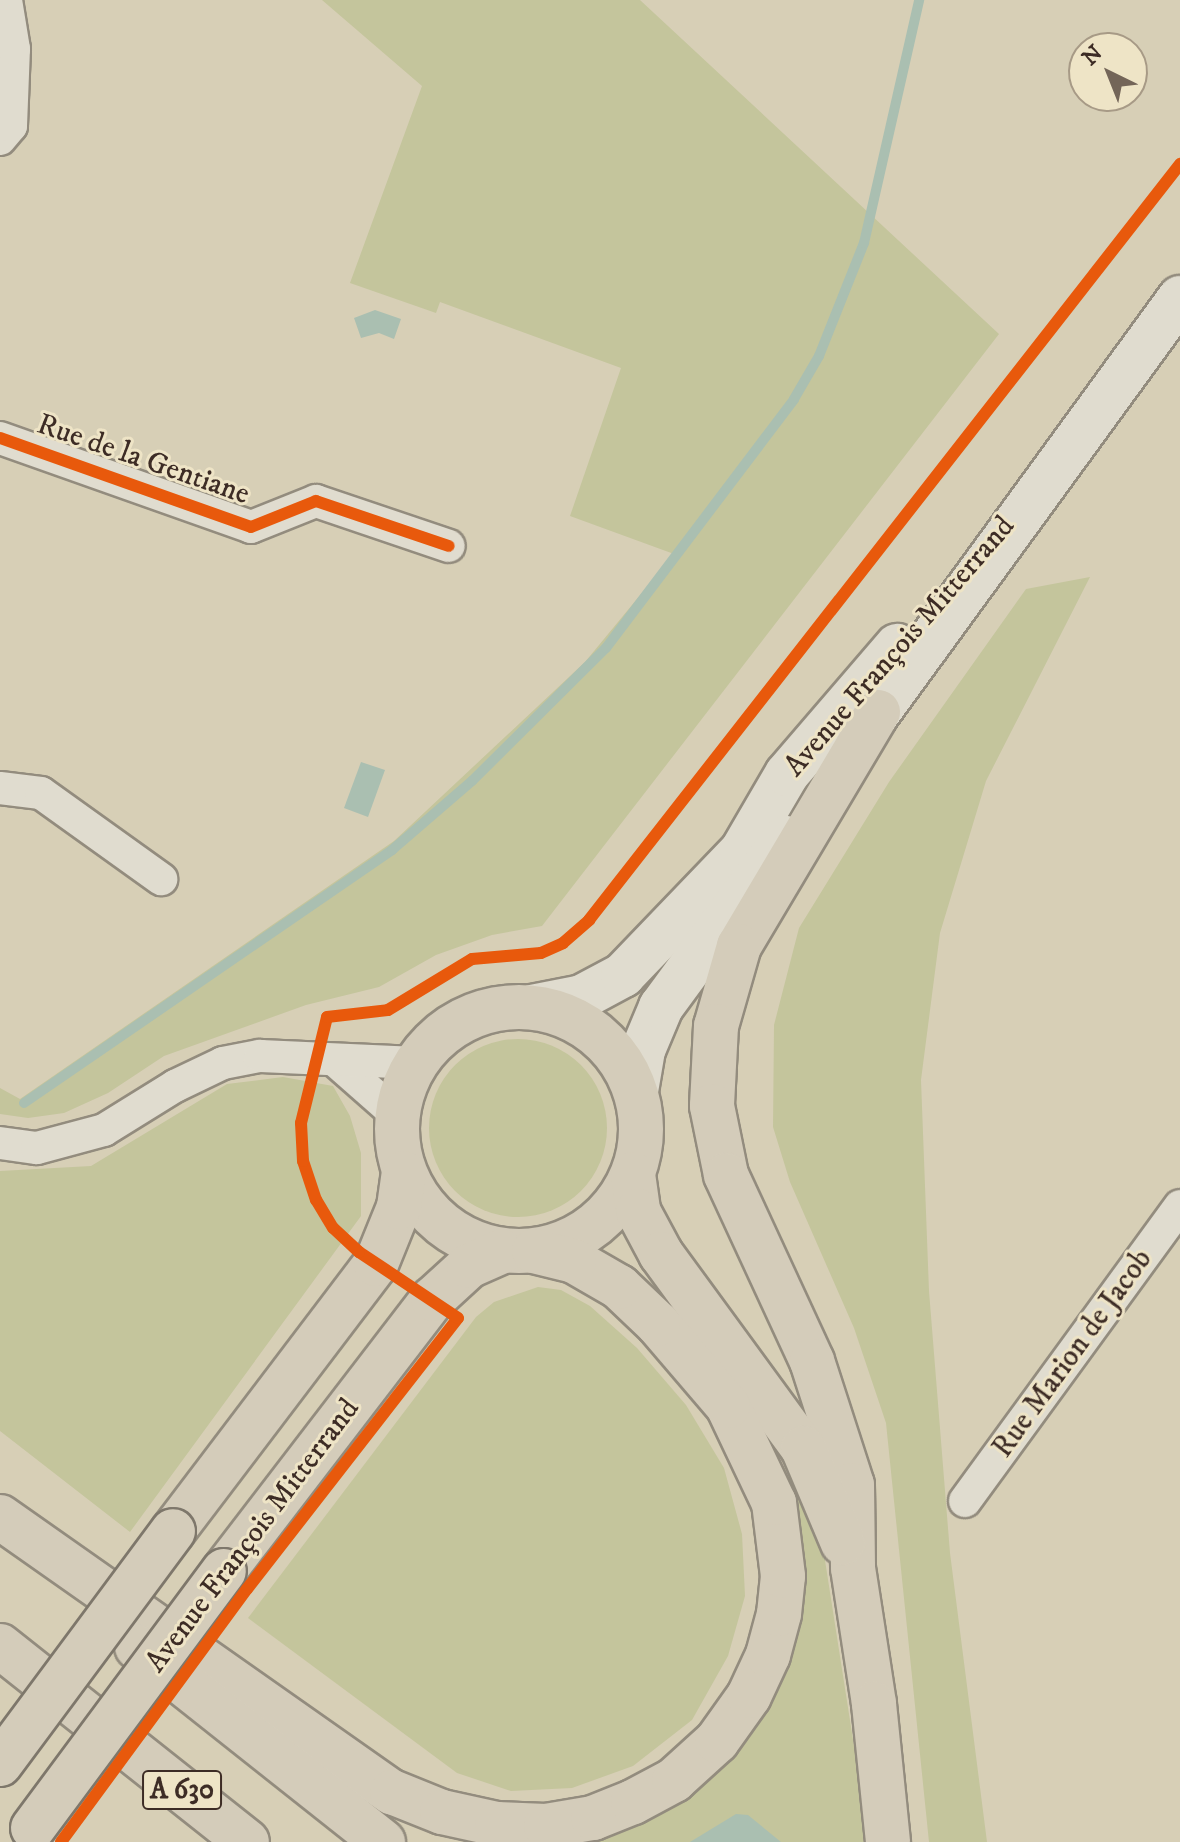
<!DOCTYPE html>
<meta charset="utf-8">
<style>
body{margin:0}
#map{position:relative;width:1180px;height:1842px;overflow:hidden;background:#d7cfb6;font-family:"IM FELL DW Pica",serif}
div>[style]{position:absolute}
.green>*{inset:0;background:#c4c59c}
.round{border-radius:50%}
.water>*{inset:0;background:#aabfb1}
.stream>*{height:10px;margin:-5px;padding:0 5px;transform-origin:5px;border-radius:5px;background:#aabfb1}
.roads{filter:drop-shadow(2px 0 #938c7e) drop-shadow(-2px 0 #938c7e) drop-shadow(0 2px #938c7e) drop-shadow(0 -2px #938c7e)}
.minor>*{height:32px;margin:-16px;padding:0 16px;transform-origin:16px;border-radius:16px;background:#e0dccf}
.secondary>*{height:44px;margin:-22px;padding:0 22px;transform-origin:22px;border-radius:22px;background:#e0dccf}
.primary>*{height:44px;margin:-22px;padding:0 22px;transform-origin:22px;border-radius:22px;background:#d4ccba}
.primary>.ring{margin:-22px;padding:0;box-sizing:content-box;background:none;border:44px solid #d4ccba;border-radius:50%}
.motorway>*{height:44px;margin:-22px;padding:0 22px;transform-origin:22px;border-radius:22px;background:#d4ccba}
.bridges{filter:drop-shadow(2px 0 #7e776b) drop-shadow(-2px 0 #7e776b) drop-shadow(0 2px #7e776b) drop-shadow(0 -2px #7e776b)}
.primary-bridge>*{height:44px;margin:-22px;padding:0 22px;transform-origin:22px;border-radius:22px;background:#d4ccba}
.cycleway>*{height:12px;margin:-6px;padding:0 6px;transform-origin:6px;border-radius:6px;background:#e8590c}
span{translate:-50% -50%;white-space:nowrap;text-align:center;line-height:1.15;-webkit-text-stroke:6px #eee4c6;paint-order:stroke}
.shield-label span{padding:2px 6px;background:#eee4c6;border:2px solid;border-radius:6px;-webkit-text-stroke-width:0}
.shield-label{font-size:28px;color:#3d2c25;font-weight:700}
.street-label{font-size:30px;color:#3d2c25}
.north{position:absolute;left:1068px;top:32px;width:80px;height:80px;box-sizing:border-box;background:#eee4c6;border:2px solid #a79a86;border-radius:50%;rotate:317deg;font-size:22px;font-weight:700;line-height:32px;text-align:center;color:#3d2c25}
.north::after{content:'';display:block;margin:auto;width:28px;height:36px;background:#736558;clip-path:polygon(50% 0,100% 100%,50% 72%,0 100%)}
</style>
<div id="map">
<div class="green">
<div style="clip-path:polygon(322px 0,640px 0,999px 334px,542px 926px,492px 935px,436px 955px,379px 987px,306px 1005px,164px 1056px,108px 1093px,64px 1113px,28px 1118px,0 1114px,0 1088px,20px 1099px,394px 841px,585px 662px,674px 554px,570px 516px,621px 368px,440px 302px,436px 313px,350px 283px,422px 86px)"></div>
<div style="clip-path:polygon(1090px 577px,986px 781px,940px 933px,921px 1080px,929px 1291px,950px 1553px,987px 1842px,929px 1842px,886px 1423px,854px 1328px,790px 1182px,773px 1127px,774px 1025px,799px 928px,889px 782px,1026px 589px)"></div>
<div class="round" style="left:429px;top:1039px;width:178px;height:178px"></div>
<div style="clip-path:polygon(283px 1077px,333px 1086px,350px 1116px,361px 1153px,361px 1216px,130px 1532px,0 1431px,0 1171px,91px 1166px,227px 1084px)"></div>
<div style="clip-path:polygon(538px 1287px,561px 1290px,590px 1306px,637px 1348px,686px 1405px,724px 1468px,742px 1534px,745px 1596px,728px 1656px,692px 1720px,633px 1766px,572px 1788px,511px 1791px,457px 1773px,248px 1618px,476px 1317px,494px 1302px)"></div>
<div style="clip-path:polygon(783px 1444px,824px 1554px,869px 1842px,568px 1842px,612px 1833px,667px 1811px,708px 1781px,746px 1740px,777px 1681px,799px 1533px)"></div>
</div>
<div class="water">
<div style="clip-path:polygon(375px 310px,401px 319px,394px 339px,379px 333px,361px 338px,354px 318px)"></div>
<div style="clip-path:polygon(361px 762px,385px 770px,368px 817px,344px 808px)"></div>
<div style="clip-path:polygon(736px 1814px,748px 1815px,781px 1842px,690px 1842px)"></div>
</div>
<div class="stream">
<div style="left:24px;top:1103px;width:447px;rotate:-34.5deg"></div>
<div style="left:392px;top:850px;width:106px;rotate:-40.8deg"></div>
<div style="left:472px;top:781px;width:189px;rotate:-44.8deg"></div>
<div style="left:606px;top:648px;width:312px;rotate:-52.9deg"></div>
<div style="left:794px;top:399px;width:50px;rotate:-59.8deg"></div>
<div style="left:819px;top:356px;width:122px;rotate:-68.3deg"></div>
<div style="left:864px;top:243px;width:249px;rotate:-77.2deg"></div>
</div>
<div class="roads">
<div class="minor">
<div style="left:0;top:139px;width:17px;rotate:-50deg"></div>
<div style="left:11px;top:126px;width:77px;rotate:-87.8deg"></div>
<div style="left:14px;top:49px;width:50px;rotate:-99.3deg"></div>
<div style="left:0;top:438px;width:266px;rotate:19.5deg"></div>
<div style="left:251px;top:527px;width:70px;rotate:-21.8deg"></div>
<div style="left:316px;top:501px;width:140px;rotate:18.7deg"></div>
<div style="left:0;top:788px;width:41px;rotate:7deg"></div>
<div style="left:41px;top:793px;width:148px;rotate:35.6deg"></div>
<div style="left:338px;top:1063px;width:79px;rotate:41.4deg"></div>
<div style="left:0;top:1143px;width:37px;rotate:8deg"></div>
<div style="left:37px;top:1148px;width:69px;rotate:-15deg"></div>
<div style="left:104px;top:1130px;width:84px;rotate:-31.8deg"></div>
<div style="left:175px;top:1086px;width:53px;rotate:-25.6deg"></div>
<div style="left:223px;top:1063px;width:38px;rotate:-11deg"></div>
<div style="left:260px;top:1056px;width:157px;rotate:2.6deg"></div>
<div style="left:965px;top:1501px;width:365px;rotate:-53.9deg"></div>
</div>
<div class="secondary">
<div style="left:855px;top:744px;width:552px;rotate:-53.92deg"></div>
<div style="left:531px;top:1007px;width:52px;rotate:-11.1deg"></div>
<div style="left:582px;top:997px;width:47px;rotate:-28.2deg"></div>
<div style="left:623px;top:975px;width:172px;rotate:-46.2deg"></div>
<div style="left:742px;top:851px;width:89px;rotate:-59.7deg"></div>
<div style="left:787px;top:774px;width:169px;rotate:-49.3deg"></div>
<div style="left:636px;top:1091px;width:42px;rotate:-80.3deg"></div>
<div style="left:643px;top:1050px;width:47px;rotate:-67.3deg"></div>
<div style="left:661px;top:1007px;width:210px;rotate:-53.7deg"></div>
</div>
<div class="primary">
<div class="ring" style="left:397px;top:1007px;width:200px;height:200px"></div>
<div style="left:173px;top:1531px;width:335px;rotate:-52.8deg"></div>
<div style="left:376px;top:1264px;width:61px;rotate:-68deg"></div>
<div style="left:399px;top:1207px;width:34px;rotate:-82deg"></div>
<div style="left:224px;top:1571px;width:343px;rotate:-52.5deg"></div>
<div style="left:433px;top:1299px;width:49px;rotate:-42.5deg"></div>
<div style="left:469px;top:1266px;width:36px;rotate:-24deg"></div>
</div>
<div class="motorway">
<div style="left:878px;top:712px;width:272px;rotate:120.7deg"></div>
<div style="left:739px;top:946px;width:83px;rotate:106deg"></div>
<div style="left:716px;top:1026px;width:80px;rotate:92.9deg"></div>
<div style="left:712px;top:1106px;width:70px;rotate:78.5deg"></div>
<div style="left:726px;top:1175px;width:205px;rotate:65.2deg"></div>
<div style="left:812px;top:1361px;width:130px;rotate:72.1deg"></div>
<div style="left:852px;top:1485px;width:83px;rotate:89.3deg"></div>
<div style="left:853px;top:1568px;width:138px;rotate:81.2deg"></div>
<div style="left:874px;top:1704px;width:139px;rotate:84.2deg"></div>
<div style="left:633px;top:1174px;width:37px;rotate:82deg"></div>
<div style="left:638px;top:1211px;width:49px;rotate:61.9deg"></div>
<div style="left:661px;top:1254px;width:240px;rotate:53.8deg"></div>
<div style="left:803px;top:1448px;width:103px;rotate:67.2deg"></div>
<div style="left:0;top:1517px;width:479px;rotate:35.1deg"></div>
<div style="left:392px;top:1792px;width:54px;rotate:21.8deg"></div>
<div style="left:442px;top:1812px;width:56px;rotate:12.3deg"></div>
<div style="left:497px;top:1824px;width:49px;rotate:2.3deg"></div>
<div style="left:546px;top:1826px;width:48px;rotate:-9.7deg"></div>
<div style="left:593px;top:1818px;width:43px;rotate:-21.8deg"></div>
<div style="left:633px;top:1802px;width:47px;rotate:-28.2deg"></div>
<div style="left:674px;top:1780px;width:58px;rotate:-42.2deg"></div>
<div style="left:717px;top:1741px;width:55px;rotate:-54.6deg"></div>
<div style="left:749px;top:1696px;width:45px;rotate:-65.1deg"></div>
<div style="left:768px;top:1655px;width:42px;rotate:-75deg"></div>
<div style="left:779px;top:1614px;width:38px;rotate:-84deg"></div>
<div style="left:783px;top:1576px;width:74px;rotate:-97deg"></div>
<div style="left:774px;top:1503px;width:107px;rotate:-115.4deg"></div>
<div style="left:728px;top:1406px;width:108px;rotate:-130.5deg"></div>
<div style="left:658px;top:1324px;width:54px;rotate:-136.5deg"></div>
<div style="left:619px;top:1287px;width:52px;rotate:-150deg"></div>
<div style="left:574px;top:1261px;width:41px;rotate:-166deg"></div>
<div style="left:0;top:1646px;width:315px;rotate:38.4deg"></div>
<div style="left:137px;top:1647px;width:314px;rotate:38.4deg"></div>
</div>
</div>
<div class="bridges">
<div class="primary-bridge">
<div style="left:0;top:1764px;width:290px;rotate:-53.4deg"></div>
<div style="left:33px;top:1828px;width:320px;rotate:-53.4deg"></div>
</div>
</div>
<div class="cycleway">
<div style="left:0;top:438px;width:266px;rotate:19.5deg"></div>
<div style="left:251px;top:527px;width:70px;rotate:-21.8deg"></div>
<div style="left:316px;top:501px;width:140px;rotate:18.7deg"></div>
<div style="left:61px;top:1842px;width:314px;rotate:-53.7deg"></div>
<div style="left:247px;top:1589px;width:343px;rotate:-52.1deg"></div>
<div style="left:458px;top:1318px;width:119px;rotate:-146.3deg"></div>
<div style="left:359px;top:1252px;width:35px;rotate:-137deg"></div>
<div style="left:333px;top:1228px;width:33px;rotate:-121deg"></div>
<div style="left:316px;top:1200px;width:41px;rotate:-108.4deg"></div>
<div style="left:303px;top:1161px;width:38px;rotate:-93deg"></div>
<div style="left:301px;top:1123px;width:109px;rotate:-76.2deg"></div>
<div style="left:327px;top:1017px;width:61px;rotate:-6.5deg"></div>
<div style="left:388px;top:1010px;width:98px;rotate:-31.3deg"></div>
<div style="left:472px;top:959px;width:69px;rotate:-5deg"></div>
<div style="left:541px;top:953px;width:24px;rotate:-24deg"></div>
<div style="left:563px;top:943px;width:35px;rotate:-41deg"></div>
<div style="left:589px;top:920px;width:960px;rotate:-51.98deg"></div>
</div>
<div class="shield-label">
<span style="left:182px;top:1790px">A 630</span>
</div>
<div class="street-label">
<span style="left:143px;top:460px;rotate:19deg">Rue de la Gentiane</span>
<span style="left:900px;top:647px;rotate:-49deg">Avenue François Mitterrand</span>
<span style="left:1073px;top:1354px;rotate:-54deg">Rue Marion de Jacob</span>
<span style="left:253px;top:1536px;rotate:-53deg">Avenue François Mitterrand</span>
</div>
<div class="north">N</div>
</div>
